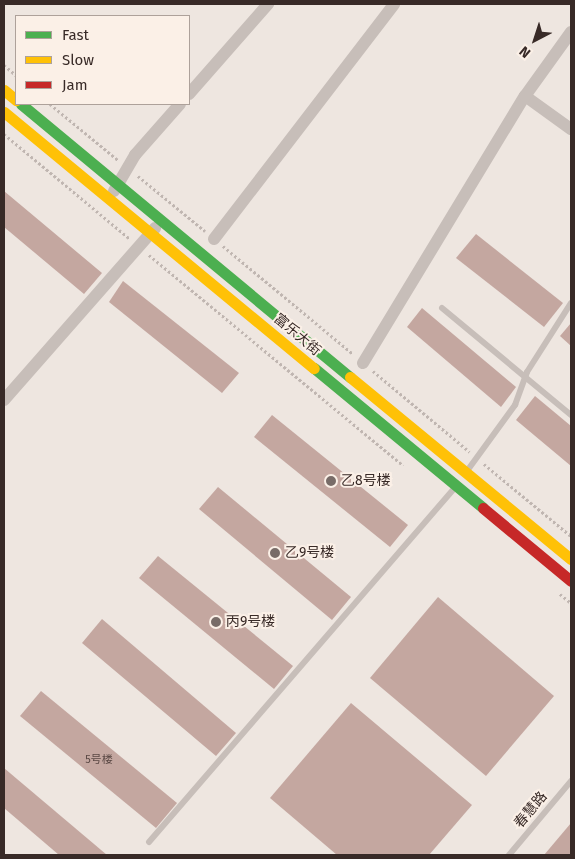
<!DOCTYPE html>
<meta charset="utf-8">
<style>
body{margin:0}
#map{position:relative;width:575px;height:859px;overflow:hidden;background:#eee6e0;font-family:"Fira Sans","Noto Sans SC",sans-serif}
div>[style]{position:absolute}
.building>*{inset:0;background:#c4a7a0}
.path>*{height:2.5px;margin-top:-1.25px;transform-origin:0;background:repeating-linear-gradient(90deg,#c0b6b1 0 2.5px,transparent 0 5px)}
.lane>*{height:6px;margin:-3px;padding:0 3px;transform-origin:3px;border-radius:3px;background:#c7beb9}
.street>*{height:12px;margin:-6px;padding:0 6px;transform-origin:6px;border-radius:6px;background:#c7beb9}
.fast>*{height:11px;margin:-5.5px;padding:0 5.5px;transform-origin:5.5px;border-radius:5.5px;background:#4caf50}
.slow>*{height:11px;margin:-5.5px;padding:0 5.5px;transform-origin:5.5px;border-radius:5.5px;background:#ffc107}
.jam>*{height:11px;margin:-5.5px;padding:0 5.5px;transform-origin:5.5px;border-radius:5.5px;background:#c62828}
.dots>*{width:14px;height:14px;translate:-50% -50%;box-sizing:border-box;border:2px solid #fbf0e7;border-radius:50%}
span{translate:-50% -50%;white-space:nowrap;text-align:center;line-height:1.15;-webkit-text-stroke:4px #fbf0e7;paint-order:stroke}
.number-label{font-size:11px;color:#5b4945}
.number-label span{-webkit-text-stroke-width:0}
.street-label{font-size:14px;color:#382a27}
.poi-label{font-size:14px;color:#382a27}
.left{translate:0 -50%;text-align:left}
.frame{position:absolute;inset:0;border:5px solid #382a27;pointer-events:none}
.legend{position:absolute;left:15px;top:15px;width:175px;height:90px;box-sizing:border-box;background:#fbf0e7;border:1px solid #ada19a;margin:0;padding:6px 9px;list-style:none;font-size:15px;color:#382a27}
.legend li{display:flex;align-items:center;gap:10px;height:25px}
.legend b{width:25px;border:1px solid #ada19a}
.north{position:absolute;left:510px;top:15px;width:50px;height:50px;-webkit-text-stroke:4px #fbf0e7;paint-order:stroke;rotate:220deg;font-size:14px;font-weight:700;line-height:20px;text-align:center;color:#382a27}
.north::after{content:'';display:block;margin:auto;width:18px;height:22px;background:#382a27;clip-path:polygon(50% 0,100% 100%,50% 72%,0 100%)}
</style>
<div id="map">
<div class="building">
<div style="clip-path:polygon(4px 191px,102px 273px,84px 294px,4px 227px)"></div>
<div style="clip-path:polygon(476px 234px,563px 303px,544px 327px,456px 258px)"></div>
<div style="clip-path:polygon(123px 281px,239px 373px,222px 393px,109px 302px)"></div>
<div style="clip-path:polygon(422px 308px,516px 387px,501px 407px,407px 327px)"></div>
<div style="clip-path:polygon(571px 323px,571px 346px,560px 336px)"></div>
<div style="clip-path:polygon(535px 396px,571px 426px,571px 466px,516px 420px)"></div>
<div style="clip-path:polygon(272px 415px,408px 525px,390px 547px,254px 437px)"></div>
<div style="clip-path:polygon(218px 487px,351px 597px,332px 620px,199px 509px)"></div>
<div style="clip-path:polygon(158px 556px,293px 666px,274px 689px,139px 578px)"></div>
<div style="clip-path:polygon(438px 597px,554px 696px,486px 776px,370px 678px)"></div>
<div style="clip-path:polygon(102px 619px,236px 733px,216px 756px,82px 643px)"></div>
<div style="clip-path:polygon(41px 691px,177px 803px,156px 828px,20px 716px)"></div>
<div style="clip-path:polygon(351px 703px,472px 805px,429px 855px,337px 855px,270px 798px)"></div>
<div style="clip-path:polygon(4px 768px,107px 855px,59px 855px,4px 808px)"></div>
<div style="clip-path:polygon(571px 823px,571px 855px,544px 855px)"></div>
</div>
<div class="path">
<div style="left:4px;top:65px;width:16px;rotate:40deg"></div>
<div style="left:50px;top:104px;width:88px;rotate:39.5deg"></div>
<div style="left:4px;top:134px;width:164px;rotate:39.8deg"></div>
<div style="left:138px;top:176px;width:87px;rotate:39.4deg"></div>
<div style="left:223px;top:246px;width:169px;rotate:39.7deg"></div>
<div style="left:149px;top:255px;width:330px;rotate:39.6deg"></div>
<div style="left:373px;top:371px;width:126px;rotate:39.9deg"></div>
<div style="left:484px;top:464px;width:113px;rotate:39.6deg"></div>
<div style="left:560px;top:594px;width:14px;rotate:39deg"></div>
</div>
<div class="lane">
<div style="left:442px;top:308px;width:168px;rotate:39.7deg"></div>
<div style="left:467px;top:471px;width:82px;rotate:-54deg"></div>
<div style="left:515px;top:405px;width:35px;rotate:-70deg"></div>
<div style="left:527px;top:372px;width:82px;rotate:-57.5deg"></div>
<div style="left:149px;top:842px;width:469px;rotate:-49.2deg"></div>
<div style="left:509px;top:855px;width:97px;rotate:-50deg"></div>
</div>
<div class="street">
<div style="left:189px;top:94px;width:120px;rotate:-48.7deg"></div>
<div style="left:525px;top:96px;width:57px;rotate:35.7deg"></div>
<div style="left:114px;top:191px;width:42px;rotate:-59.7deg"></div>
<div style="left:135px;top:155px;width:68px;rotate:-48.6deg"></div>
<div style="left:214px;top:239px;width:296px;rotate:-52.5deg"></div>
<div style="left:363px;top:363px;width:312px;rotate:-58.8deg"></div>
<div style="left:525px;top:96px;width:79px;rotate:-54.3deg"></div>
<div style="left:4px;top:400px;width:229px;rotate:-48.7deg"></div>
</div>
<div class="fast">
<div style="left:21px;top:104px;width:428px;rotate:39.7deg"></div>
<div style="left:314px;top:368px;width:219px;rotate:39.6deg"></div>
</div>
<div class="slow">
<div style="left:4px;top:90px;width:16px;rotate:40deg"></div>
<div style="left:4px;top:112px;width:402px;rotate:39.6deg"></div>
<div style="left:350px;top:377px;width:286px;rotate:39.5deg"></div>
</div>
<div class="jam">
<div style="left:483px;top:508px;width:114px;rotate:39.7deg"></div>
</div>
<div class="dots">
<div style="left:331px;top:481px;background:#786c68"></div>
<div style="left:275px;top:553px;background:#786c68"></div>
<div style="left:216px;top:622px;background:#786c68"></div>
</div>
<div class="number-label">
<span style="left:99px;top:760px">5号楼</span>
</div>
<div class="street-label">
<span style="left:297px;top:335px;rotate:40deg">富乐大街</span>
<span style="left:531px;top:810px;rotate:-50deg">春慧路</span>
</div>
<div class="poi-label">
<span class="left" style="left:341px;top:481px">乙8号楼</span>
<span class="left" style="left:285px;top:553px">乙9号楼</span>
<span class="left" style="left:226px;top:622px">丙9号楼</span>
</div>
<div class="frame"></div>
<ul class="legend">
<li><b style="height:6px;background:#4caf50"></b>Fast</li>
<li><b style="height:6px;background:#ffc107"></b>Slow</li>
<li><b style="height:6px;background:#c62828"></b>Jam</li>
</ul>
<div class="north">N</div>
</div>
